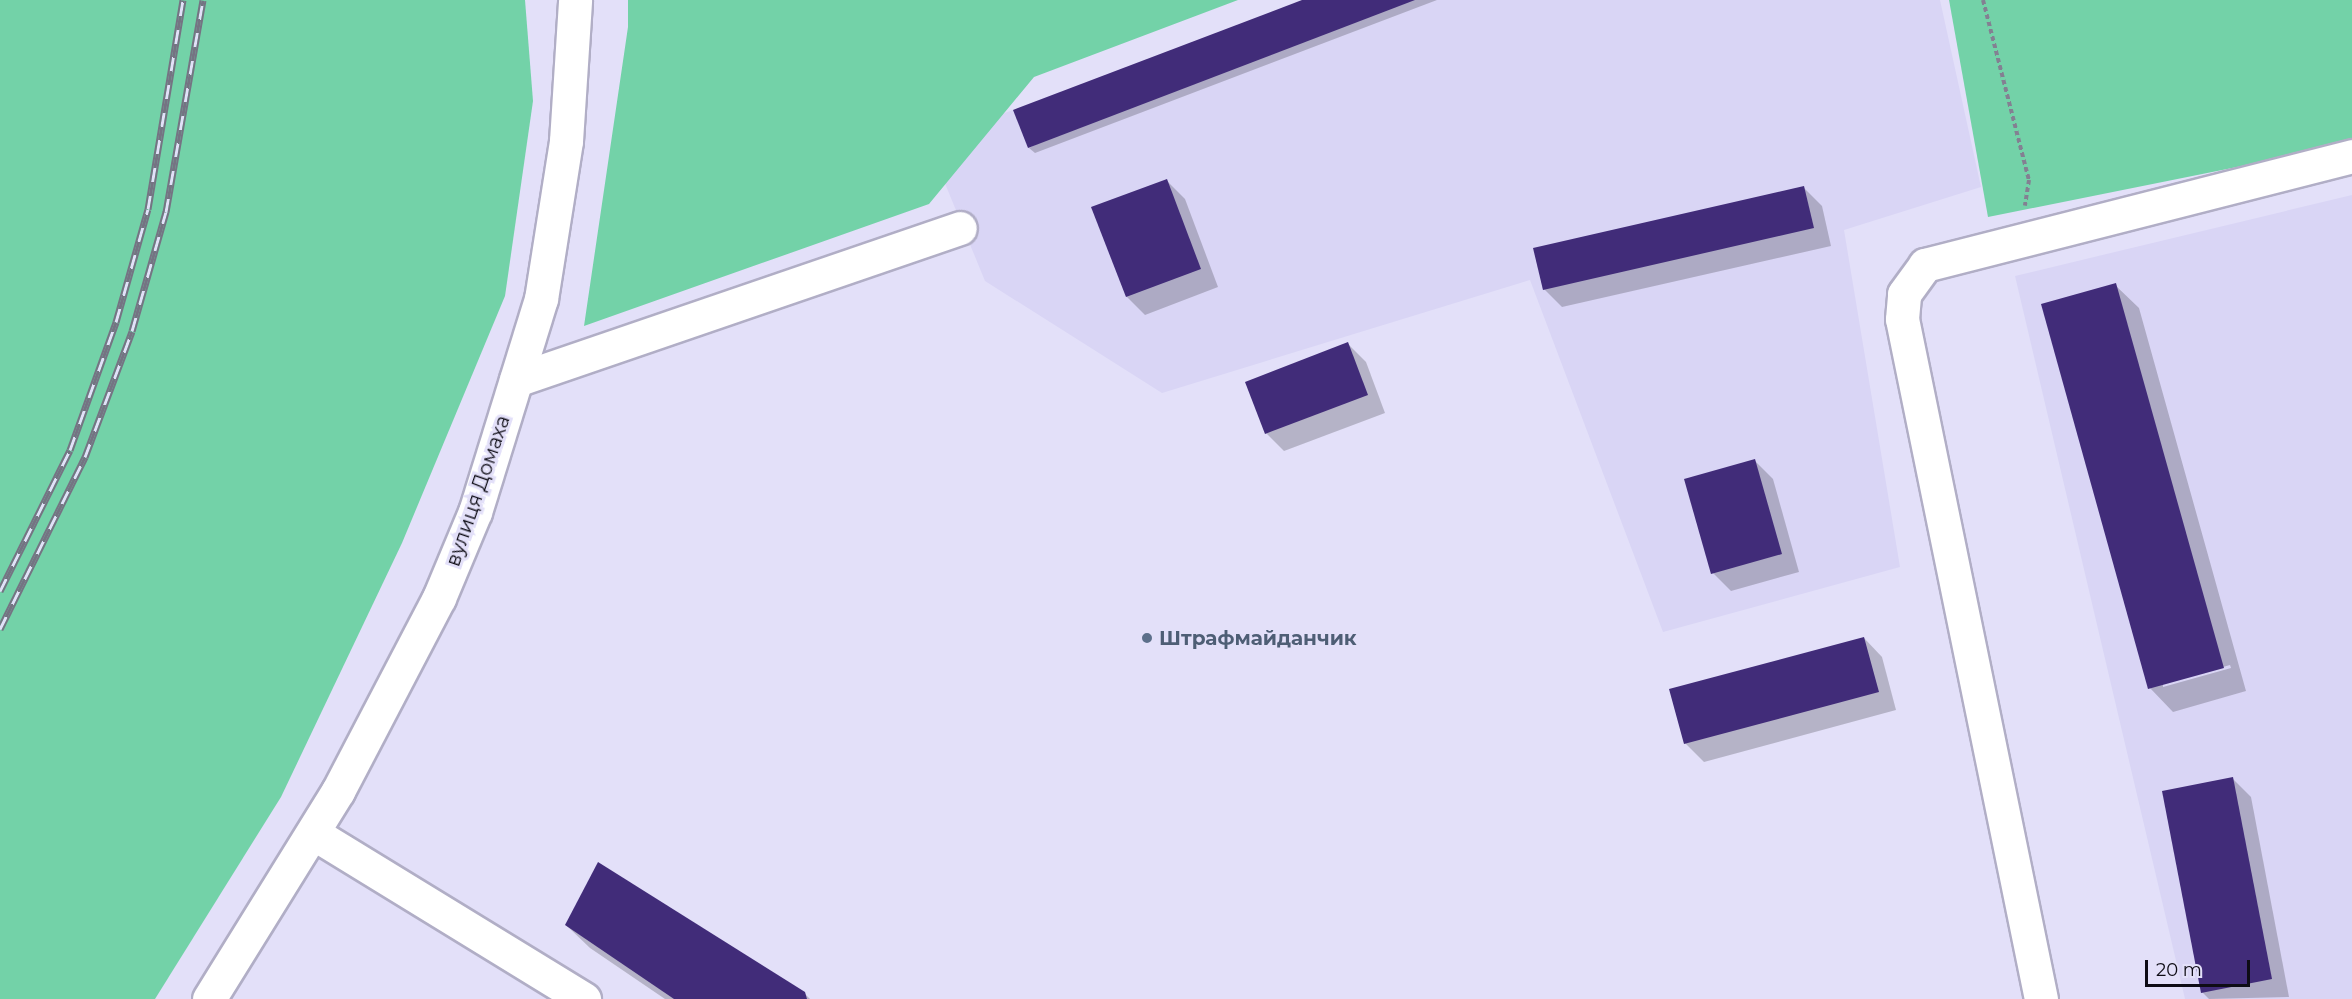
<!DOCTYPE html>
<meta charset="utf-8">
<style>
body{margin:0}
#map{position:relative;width:2352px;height:999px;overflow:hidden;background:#e3e0f9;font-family:Montserrat,sans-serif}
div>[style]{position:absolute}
.built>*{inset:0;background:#d9d5f5}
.green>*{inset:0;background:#73d2a8}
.shadow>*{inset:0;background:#0003}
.building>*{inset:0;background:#412c79}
.path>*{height:4px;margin-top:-2px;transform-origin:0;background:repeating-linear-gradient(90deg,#838092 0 4.5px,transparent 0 7.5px)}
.roads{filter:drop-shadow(2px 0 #b1aec6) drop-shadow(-2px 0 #b1aec6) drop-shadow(0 2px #b1aec6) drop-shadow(0 -2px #b1aec6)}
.minor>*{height:33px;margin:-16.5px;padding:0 16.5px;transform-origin:16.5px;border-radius:16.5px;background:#fff}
.rail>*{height:7px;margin-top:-3.5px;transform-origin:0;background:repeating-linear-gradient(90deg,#e3e0f9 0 14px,#757383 0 28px);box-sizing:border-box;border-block:2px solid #757383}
.dots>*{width:16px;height:16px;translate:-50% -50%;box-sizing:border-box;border:3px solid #e3e0f9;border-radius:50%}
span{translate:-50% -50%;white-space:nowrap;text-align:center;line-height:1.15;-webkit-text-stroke:6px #e3e0f9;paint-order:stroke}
.street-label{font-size:20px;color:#0e0c15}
.service-label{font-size:20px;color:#4e5e75;font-weight:700}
.left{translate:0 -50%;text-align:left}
.scale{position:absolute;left:2145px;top:960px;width:105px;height:27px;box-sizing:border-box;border:3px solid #0e0c15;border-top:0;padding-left:8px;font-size:18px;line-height:21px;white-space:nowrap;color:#0e0c15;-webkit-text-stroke:4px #e3e0f9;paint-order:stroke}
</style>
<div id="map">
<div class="built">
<div style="clip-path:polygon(1304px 0,1940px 0,1981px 187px,1844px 230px,1900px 567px,1663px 632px,1530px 280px,1162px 393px,985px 281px,928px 142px)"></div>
<div style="clip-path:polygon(2352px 195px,2352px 999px,2185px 999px,2015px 276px)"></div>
</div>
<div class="green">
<div style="clip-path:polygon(0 0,525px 0,533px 101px,505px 296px,402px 543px,281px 797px,155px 999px,0 999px)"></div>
<div style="clip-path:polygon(628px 0,1238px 0,1034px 77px,929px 204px,584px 326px,628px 27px)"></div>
<div style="clip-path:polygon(1949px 0,2352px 0,2352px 144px,1988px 217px)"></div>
</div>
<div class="shadow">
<div style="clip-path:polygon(1306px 0,1437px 0,1035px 153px,1029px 148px)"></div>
<div style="clip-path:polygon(1167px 181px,1185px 199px,1218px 287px,1145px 315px,1127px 297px)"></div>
<div style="clip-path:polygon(1804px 188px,1822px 206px,1831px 246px,1562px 307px,1544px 289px)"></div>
<div style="clip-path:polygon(evenodd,2115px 285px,2139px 308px,2246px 691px,2173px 712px,2150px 688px,2115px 285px,2230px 665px,2231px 668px,2163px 687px,2163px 684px,2230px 665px)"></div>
<div style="clip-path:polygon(1348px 344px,1366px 362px,1385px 413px,1284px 451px,1266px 433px)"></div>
<div style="clip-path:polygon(1755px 461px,1773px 479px,1799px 572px,1731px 591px,1713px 573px)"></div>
<div style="clip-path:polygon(1864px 638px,1882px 657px,1896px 710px,1704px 762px,1685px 743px)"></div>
<div style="clip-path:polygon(2233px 779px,2251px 797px,2289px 997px,2209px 999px,2202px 992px)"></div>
<div style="clip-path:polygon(566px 925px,804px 993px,810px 999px,665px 999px,590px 948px)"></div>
</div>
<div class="building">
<div style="clip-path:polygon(1302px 0,1415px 0,1028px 148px,1013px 110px)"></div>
<div style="clip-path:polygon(1167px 179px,1201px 269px,1126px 297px,1091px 207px)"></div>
<div style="clip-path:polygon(1804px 186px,1814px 228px,1543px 290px,1533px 248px)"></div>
<div style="clip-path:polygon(2116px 283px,2224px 668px,2148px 689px,2041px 304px)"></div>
<div style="clip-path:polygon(1348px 342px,1368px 395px,1265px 434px,1245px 382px)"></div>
<div style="clip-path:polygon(1755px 459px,1782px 554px,1711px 574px,1684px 479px)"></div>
<div style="clip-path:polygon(1864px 637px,1879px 692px,1684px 744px,1669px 689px)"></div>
<div style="clip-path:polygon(2233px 777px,2272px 979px,2201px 993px,2162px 791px)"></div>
<div style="clip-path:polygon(598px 862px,805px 992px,807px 999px,674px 999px,565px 925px)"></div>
</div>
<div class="path">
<div style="left:1983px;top:0;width:186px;rotate:75.7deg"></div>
<div style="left:2029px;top:180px;width:26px;rotate:99deg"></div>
</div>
<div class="roads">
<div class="minor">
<div style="left:516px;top:380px;width:469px;rotate:-18.9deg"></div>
<div style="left:313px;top:833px;width:318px;rotate:31.5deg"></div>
<div style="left:209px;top:999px;width:245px;rotate:-58.2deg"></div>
<div style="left:338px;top:791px;width:218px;rotate:-62.4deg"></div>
<div style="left:439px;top:598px;width:93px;rotate:-67.3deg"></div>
<div style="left:475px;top:512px;width:223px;rotate:-72.8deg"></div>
<div style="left:541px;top:299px;width:160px;rotate:-81deg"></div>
<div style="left:566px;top:141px;width:141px;rotate:-86.3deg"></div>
<div style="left:2041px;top:999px;width:694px;rotate:-101.55deg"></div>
<div style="left:1902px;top:319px;width:25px;rotate:-85deg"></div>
<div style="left:1904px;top:294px;width:36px;rotate:-54deg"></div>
<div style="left:1925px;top:265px;width:441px;rotate:-14.3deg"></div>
</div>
</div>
<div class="rail">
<div style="left:0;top:591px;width:157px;rotate:-63.6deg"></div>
<div style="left:70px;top:450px;width:136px;rotate:-70.2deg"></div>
<div style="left:116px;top:322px;width:117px;rotate:-74.2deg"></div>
<div style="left:148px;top:209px;width:212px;rotate:-80.5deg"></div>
<div style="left:0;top:629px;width:192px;rotate:-63.7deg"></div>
<div style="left:85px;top:457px;width:134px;rotate:-69.5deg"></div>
<div style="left:132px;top:331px;width:124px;rotate:-74.1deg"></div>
<div style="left:166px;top:212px;width:215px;rotate:-80.1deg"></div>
</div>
<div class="dots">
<div style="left:1147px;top:638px;background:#5c6f8a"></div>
</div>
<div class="street-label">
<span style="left:478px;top:491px;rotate:-71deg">вулиця Домаха</span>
</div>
<div class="service-label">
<span class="left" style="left:1159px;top:638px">Штрафмайданчик</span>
</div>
<div class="scale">20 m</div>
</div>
